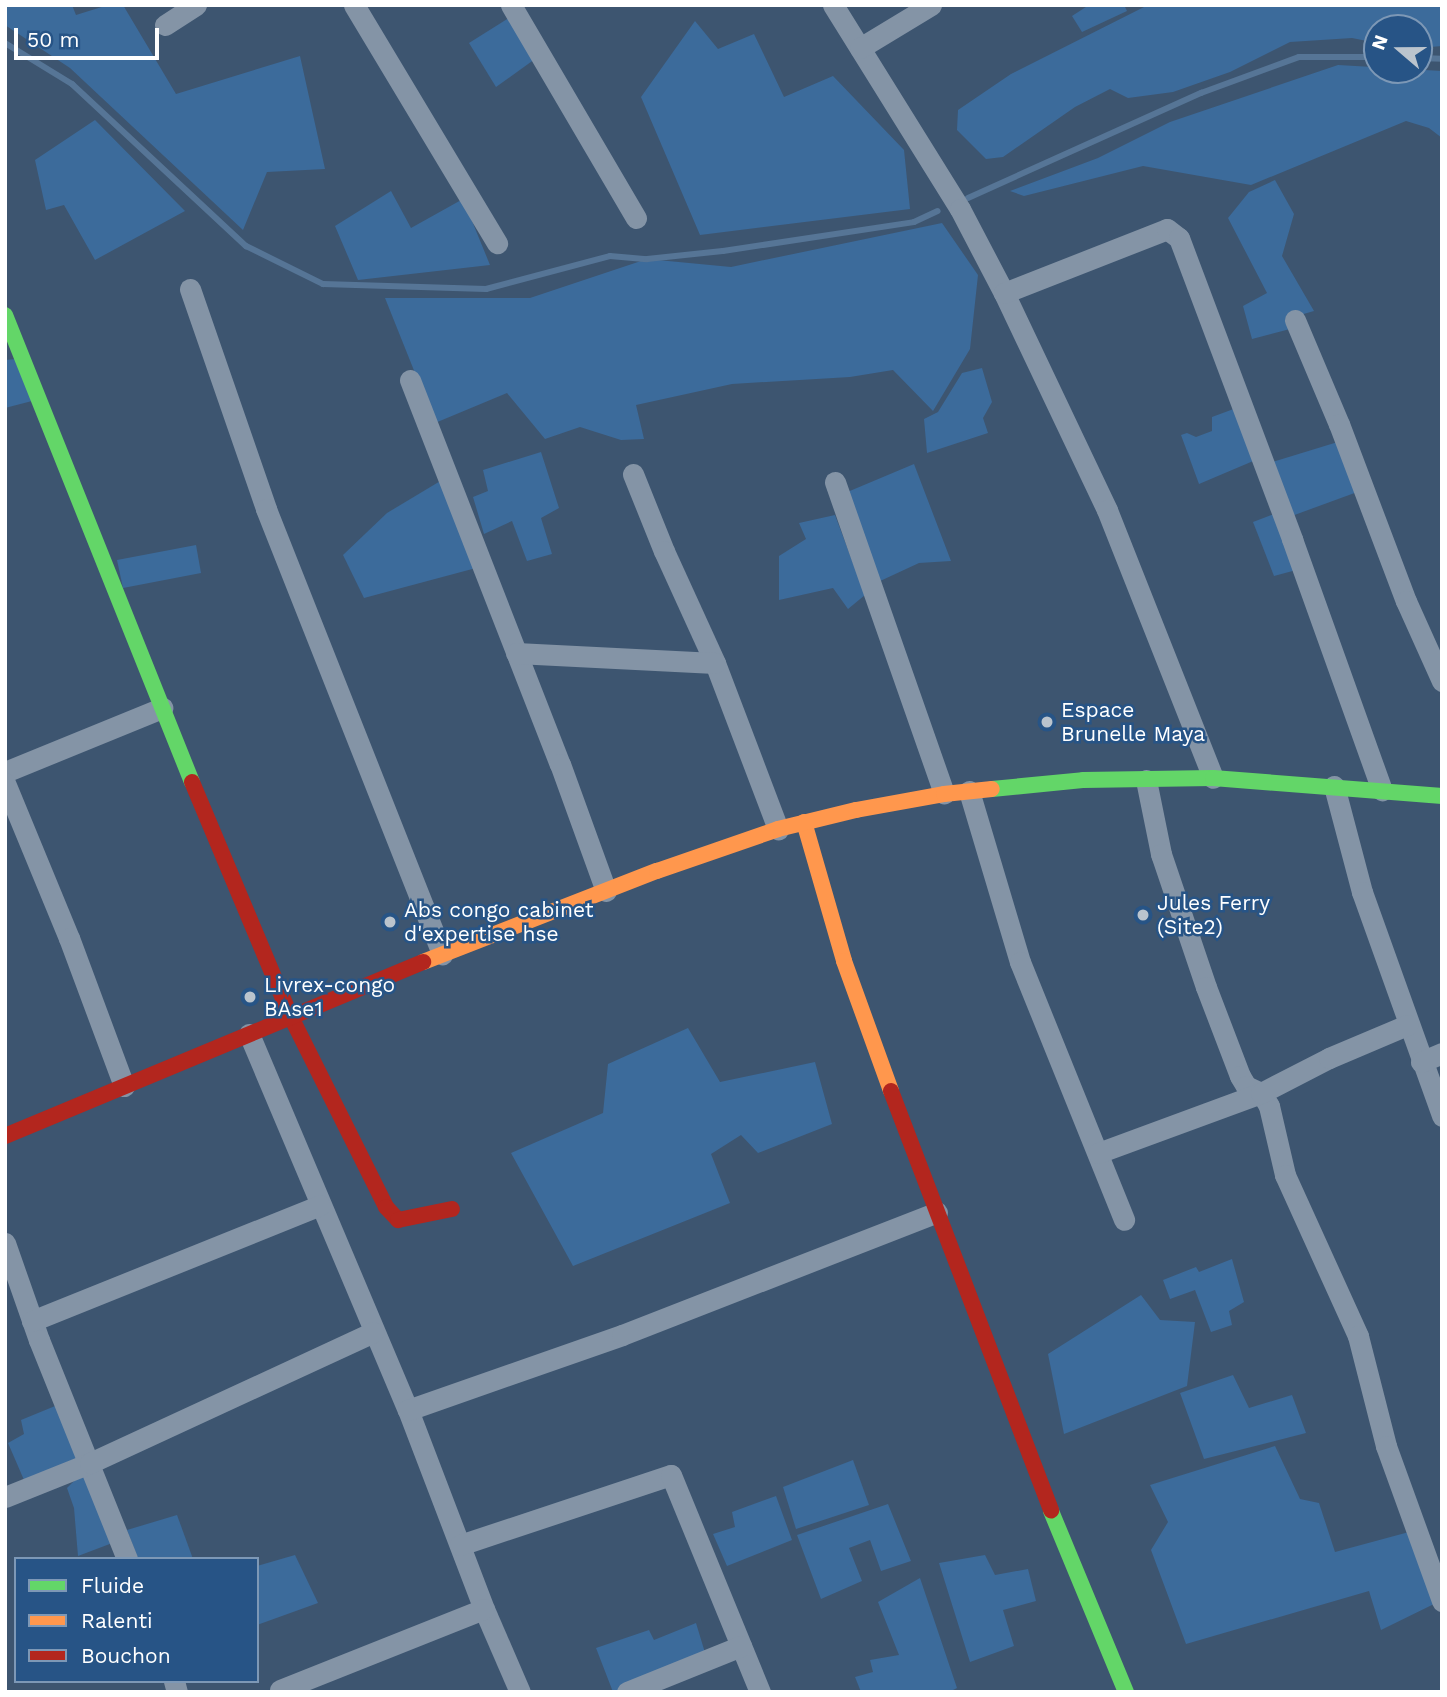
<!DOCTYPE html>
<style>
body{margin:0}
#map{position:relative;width:1447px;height:1697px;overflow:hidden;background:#3d5570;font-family:"Work Sans",sans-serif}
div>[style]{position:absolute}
.green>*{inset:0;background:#3c6b9b}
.stream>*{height:6px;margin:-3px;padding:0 3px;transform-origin:3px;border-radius:3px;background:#567596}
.street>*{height:21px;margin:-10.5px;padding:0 10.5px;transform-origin:10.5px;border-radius:10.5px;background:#8494a6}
.fast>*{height:16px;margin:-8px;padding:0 8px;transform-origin:8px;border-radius:8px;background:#63d668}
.slow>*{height:16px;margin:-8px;padding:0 8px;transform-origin:8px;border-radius:8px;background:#ff974d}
.jam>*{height:16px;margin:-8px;padding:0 8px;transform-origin:8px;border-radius:8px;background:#b3261e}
.dots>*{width:19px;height:19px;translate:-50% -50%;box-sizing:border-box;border:4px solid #275486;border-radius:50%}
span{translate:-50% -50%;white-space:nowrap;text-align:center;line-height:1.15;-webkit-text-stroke:5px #275486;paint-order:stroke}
.poi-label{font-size:21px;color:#fff}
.left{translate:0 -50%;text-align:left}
.frame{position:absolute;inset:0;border:7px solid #fff;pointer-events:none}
.legend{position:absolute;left:14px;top:1557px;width:245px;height:126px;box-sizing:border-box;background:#275486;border:2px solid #7d98b6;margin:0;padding:9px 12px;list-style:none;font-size:21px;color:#fff}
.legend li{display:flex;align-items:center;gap:14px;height:35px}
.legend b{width:35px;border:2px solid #7d98b6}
.north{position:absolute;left:1363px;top:14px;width:70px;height:70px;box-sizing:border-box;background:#275486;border:2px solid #7d98b6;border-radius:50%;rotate:290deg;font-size:19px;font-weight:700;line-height:28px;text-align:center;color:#fff}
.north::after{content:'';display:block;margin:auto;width:24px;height:32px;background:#bbc4cd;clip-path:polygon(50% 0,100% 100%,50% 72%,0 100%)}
.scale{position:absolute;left:14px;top:28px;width:145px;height:32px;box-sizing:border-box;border:4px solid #fff;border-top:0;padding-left:9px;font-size:21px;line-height:24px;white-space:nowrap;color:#fff;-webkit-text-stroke:5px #275486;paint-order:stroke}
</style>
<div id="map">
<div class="green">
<div style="clip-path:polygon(5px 5px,72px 5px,76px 15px,108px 5px,123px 5px,176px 94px,300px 56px,325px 169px,267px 172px,243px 230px,70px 68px,5px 25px)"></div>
<div style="clip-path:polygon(1089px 5px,1124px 5px,1127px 11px,1082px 32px,1072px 16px)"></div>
<div style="clip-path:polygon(1148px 5px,1442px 5px,1442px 46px,1419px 48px,1419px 28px,1377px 28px,1377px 43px,1352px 38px,1290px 42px,1230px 72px,1173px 92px,1128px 98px,1110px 89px,1075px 107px,1003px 157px,986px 159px,957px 130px,958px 110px,1011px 74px)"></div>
<div style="clip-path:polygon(512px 16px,535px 59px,496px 87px,469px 43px)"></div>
<div style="clip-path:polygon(695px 21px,718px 49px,754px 34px,784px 97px,833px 76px,904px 150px,910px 209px,700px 235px,641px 97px)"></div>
<div style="clip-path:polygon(1338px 65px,1442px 71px,1442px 138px,1429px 128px,1406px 121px,1251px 185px,1143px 166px,1024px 196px,1010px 191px,1098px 158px,1170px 122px)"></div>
<div style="clip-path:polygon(95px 120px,185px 211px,95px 260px,64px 205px,46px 210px,35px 160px)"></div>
<div style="clip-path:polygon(1275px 180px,1294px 214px,1282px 256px,1314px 311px,1286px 319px,1290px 329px,1252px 339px,1243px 306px,1267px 293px,1228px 218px,1249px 192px)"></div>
<div style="clip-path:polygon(391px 191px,411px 228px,463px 199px,490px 265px,358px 280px,335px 226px)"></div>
<div style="clip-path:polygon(942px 223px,978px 275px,970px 349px,933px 411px,893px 370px,850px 377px,732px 384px,636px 405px,644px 439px,621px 440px,580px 427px,545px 439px,507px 393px,435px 423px,385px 298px,530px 298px,647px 259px,731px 267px)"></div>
<div style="clip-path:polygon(17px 359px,32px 401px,5px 408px,5px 360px)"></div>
<div style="clip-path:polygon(982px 368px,992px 402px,983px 418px,988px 433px,927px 453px,924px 419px,938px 412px,962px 373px)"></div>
<div style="clip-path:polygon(1239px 407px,1258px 459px,1199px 484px,1181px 435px,1187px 433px,1196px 437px,1212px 431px,1212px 417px)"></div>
<div style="clip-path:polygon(1341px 441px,1360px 491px,1289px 517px,1269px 463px)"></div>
<div style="clip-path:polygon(541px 452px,559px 508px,541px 518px,552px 554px,527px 561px,512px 521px,484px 534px,473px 497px,488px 491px,483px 470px)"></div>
<div style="clip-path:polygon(914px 464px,951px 561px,919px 563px,878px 582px,845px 493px)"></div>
<div style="clip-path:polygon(442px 480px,476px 568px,364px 598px,343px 555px,387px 513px)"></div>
<div style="clip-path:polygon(1279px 512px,1300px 569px,1274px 576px,1253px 522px)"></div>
<div style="clip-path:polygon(835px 515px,865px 595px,848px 609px,833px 588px,779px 600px,779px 556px,806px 539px,799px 523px)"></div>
<div style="clip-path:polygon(196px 545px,201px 573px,123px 588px,117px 560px)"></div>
<div style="clip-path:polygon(688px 1028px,720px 1082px,815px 1062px,832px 1124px,758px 1153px,741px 1135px,711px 1154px,730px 1203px,573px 1266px,511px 1153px,603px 1113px,608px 1064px)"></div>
<div style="clip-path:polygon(1232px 1259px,1244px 1302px,1229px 1311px,1232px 1325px,1211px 1332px,1195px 1290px,1170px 1299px,1163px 1280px,1196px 1267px,1199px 1272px)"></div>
<div style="clip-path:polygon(1141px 1295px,1160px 1320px,1195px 1322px,1187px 1386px,1064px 1434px,1048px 1354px)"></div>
<div style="clip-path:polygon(1233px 1375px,1249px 1408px,1292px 1395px,1306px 1433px,1204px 1459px,1180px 1393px)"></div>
<div style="clip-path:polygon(60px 1404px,81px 1460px,24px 1480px,8px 1443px,24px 1434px,21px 1420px)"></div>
<div style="clip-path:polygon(1275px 1446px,1300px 1499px,1319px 1503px,1335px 1552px,1409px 1532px,1434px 1604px,1381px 1630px,1369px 1591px,1186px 1644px,1151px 1550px,1168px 1522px,1150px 1485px)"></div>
<div style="clip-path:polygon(853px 1460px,869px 1505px,796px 1529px,783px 1487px)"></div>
<div style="clip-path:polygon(84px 1471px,115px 1542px,78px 1556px,74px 1508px,67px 1488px)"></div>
<div style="clip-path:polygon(776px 1496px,792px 1540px,727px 1566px,713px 1534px,735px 1527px,732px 1512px)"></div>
<div style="clip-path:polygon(888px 1504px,911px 1561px,881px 1571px,870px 1540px,849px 1548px,862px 1581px,821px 1599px,797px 1535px)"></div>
<div style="clip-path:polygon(177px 1515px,193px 1559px,138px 1559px,127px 1530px)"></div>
<div style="clip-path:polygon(295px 1555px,318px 1603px,257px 1625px,257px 1566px)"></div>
<div style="clip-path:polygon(985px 1555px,995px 1575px,1028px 1569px,1036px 1601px,1003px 1610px,1014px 1646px,970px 1662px,939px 1563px)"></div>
<div style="clip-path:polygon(920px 1578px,957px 1688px,949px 1692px,861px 1692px,855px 1677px,873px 1672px,870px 1660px,899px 1655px,878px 1602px)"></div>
<div style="clip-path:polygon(696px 1623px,706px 1656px,613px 1692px,596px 1648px,649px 1630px,654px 1640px)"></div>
</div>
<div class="stream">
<div style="left:5px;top:43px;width:79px;rotate:31.5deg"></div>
<div style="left:72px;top:84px;width:238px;rotate:43deg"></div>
<div style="left:246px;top:246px;width:86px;rotate:26.3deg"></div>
<div style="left:323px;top:284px;width:163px;rotate:1.8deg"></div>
<div style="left:486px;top:289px;width:128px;rotate:-14.9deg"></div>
<div style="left:610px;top:256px;width:37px;rotate:5deg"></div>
<div style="left:647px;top:259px;width:76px;rotate:-6deg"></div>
<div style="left:723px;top:251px;width:193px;rotate:-8.6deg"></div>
<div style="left:914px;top:222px;width:26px;rotate:-25deg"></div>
<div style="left:1419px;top:58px;width:23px;rotate:2deg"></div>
<div style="left:968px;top:198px;width:256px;rotate:-24.3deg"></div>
<div style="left:1201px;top:93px;width:104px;rotate:-20.2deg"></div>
<div style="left:1299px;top:57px;width:78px"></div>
</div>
<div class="street">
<div style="left:354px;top:5px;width:278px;rotate:59deg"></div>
<div style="left:511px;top:5px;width:247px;rotate:59.6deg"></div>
<div style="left:833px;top:5px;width:240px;rotate:58.1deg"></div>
<div style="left:960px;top:209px;width:95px;rotate:62.4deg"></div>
<div style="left:1004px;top:293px;width:240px;rotate:64.6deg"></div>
<div style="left:1107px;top:510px;width:288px;rotate:68.4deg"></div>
<div style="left:165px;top:25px;width:37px;rotate:-33deg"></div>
<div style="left:860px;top:48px;width:83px;rotate:-31.2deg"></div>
<div style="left:190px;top:289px;width:233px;rotate:70.9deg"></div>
<div style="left:266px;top:509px;width:479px;rotate:68.4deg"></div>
<div style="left:1004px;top:293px;width:175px;rotate:-21.4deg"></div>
<div style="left:1167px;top:229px;width:15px;rotate:37deg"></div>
<div style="left:1179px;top:238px;width:322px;rotate:69.4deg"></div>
<div style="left:1292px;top:539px;width:267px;rotate:70.3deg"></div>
<div style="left:1295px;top:320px;width:113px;rotate:67.1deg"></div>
<div style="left:1339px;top:424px;width:189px;rotate:69.3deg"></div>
<div style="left:1406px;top:601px;width:88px;rotate:65.8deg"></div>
<div style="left:410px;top:380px;width:412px;rotate:68.7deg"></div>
<div style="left:560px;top:764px;width:135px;rotate:70.1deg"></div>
<div style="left:633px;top:474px;width:83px;rotate:68.1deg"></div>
<div style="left:664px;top:551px;width:123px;rotate:65.5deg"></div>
<div style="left:715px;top:663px;width:178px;rotate:69.2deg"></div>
<div style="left:835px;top:482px;width:330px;rotate:70.7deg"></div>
<div style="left:516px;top:653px;width:199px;rotate:2.9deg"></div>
<div style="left:5px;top:772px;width:170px;rotate:-22.2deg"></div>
<div style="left:1146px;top:780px;width:76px;rotate:78.5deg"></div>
<div style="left:1161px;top:854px;width:140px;rotate:71.3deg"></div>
<div style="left:1206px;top:987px;width:95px;rotate:69.1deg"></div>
<div style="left:1240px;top:1076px;width:12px;rotate:59deg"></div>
<div style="left:1246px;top:1086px;width:17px;rotate:25deg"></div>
<div style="left:1261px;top:1093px;width:15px;rotate:58deg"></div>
<div style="left:1269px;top:1106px;width:71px;rotate:76.9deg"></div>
<div style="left:1285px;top:1175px;width:177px;rotate:65.6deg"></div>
<div style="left:1358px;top:1336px;width:114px;rotate:75.7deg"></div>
<div style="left:1386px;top:1446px;width:165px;rotate:70.1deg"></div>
<div style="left:5px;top:783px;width:168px;rotate:67.6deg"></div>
<div style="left:69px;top:938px;width:158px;rotate:69.6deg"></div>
<div style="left:1334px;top:786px;width:110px;rotate:75.2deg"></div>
<div style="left:1362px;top:892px;width:238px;rotate:70.3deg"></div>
<div style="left:969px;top:791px;width:178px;rotate:73.4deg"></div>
<div style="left:1020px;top:962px;width:278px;rotate:68deg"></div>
<div style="left:249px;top:1034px;width:408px;rotate:67.1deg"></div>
<div style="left:408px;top:1410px;width:213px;rotate:69.1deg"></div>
<div style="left:484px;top:1609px;width:90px;rotate:66.6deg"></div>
<div style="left:1421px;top:1062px;width:23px;rotate:-23deg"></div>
<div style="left:1098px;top:1153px;width:174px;rotate:-20.2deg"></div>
<div style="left:1261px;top:1093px;width:76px;rotate:-27.2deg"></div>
<div style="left:1329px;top:1058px;width:85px;rotate:-22.9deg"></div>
<div style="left:5px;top:1243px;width:103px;rotate:70.7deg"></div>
<div style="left:39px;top:1340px;width:236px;rotate:68.1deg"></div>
<div style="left:32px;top:1321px;width:310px;rotate:-21.9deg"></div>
<div style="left:408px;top:1410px;width:227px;rotate:-19.3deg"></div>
<div style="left:622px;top:1335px;width:338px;rotate:-21.3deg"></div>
<div style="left:5px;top:1497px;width:92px;rotate:-21.8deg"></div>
<div style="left:90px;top:1463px;width:312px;rotate:-24.8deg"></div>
<div style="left:460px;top:1545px;width:222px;rotate:-18.4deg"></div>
<div style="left:671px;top:1475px;width:235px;rotate:67.7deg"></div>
<div style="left:174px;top:1681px;width:11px;rotate:75deg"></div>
<div style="left:280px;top:1690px;width:219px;rotate:-21.7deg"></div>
<div style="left:627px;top:1692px;width:123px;rotate:-22deg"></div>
</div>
<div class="fast">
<div style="left:5px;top:315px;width:503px;rotate:68.18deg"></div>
<div style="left:992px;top:789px;width:91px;rotate:-5.6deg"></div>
<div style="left:1083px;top:780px;width:130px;rotate:-0.9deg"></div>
<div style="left:1213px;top:778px;width:230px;rotate:4.5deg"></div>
<div style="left:1051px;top:1511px;width:196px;rotate:67.5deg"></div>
</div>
<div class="slow">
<div style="left:804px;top:822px;width:145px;rotate:73.9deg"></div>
<div style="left:844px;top:961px;width:138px;rotate:70.1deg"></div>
<div style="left:423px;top:962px;width:251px;rotate:-21.3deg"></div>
<div style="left:657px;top:871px;width:128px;rotate:-19.1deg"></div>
<div style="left:778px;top:829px;width:80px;rotate:-13.7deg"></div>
<div style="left:856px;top:810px;width:89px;rotate:-10.3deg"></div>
<div style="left:944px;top:794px;width:48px;rotate:-5.9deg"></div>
</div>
<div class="jam">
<div style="left:192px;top:782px;width:255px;rotate:67.2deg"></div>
<div style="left:291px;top:1017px;width:212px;rotate:63.4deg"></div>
<div style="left:386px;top:1207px;width:18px;rotate:47deg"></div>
<div style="left:398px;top:1220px;width:55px;rotate:-11.5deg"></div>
<div style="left:891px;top:1091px;width:449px;rotate:69.1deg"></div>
<div style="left:5px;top:1136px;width:453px;rotate:-22.6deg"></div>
</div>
<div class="dots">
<div style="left:1047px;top:722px;background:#bbc4cd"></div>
<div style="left:1143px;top:915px;background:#bbc4cd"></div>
<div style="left:390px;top:922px;background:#bbc4cd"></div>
<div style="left:250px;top:997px;background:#bbc4cd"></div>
</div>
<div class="poi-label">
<span class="left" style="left:1061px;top:722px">Espace<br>Brunelle Maya</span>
<span class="left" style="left:1157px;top:915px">Jules Ferry<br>(Site2)</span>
<span class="left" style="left:404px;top:922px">Abs congo cabinet<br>d'expertise hse</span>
<span class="left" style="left:264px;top:997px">Livrex-congo<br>BAse1</span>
</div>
<div class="frame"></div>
<ul class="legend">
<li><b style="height:9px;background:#63d668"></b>Fluide</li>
<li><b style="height:9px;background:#ff974d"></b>Ralenti</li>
<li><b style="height:9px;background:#b3261e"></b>Bouchon</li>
</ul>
<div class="north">N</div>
<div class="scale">50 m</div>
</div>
